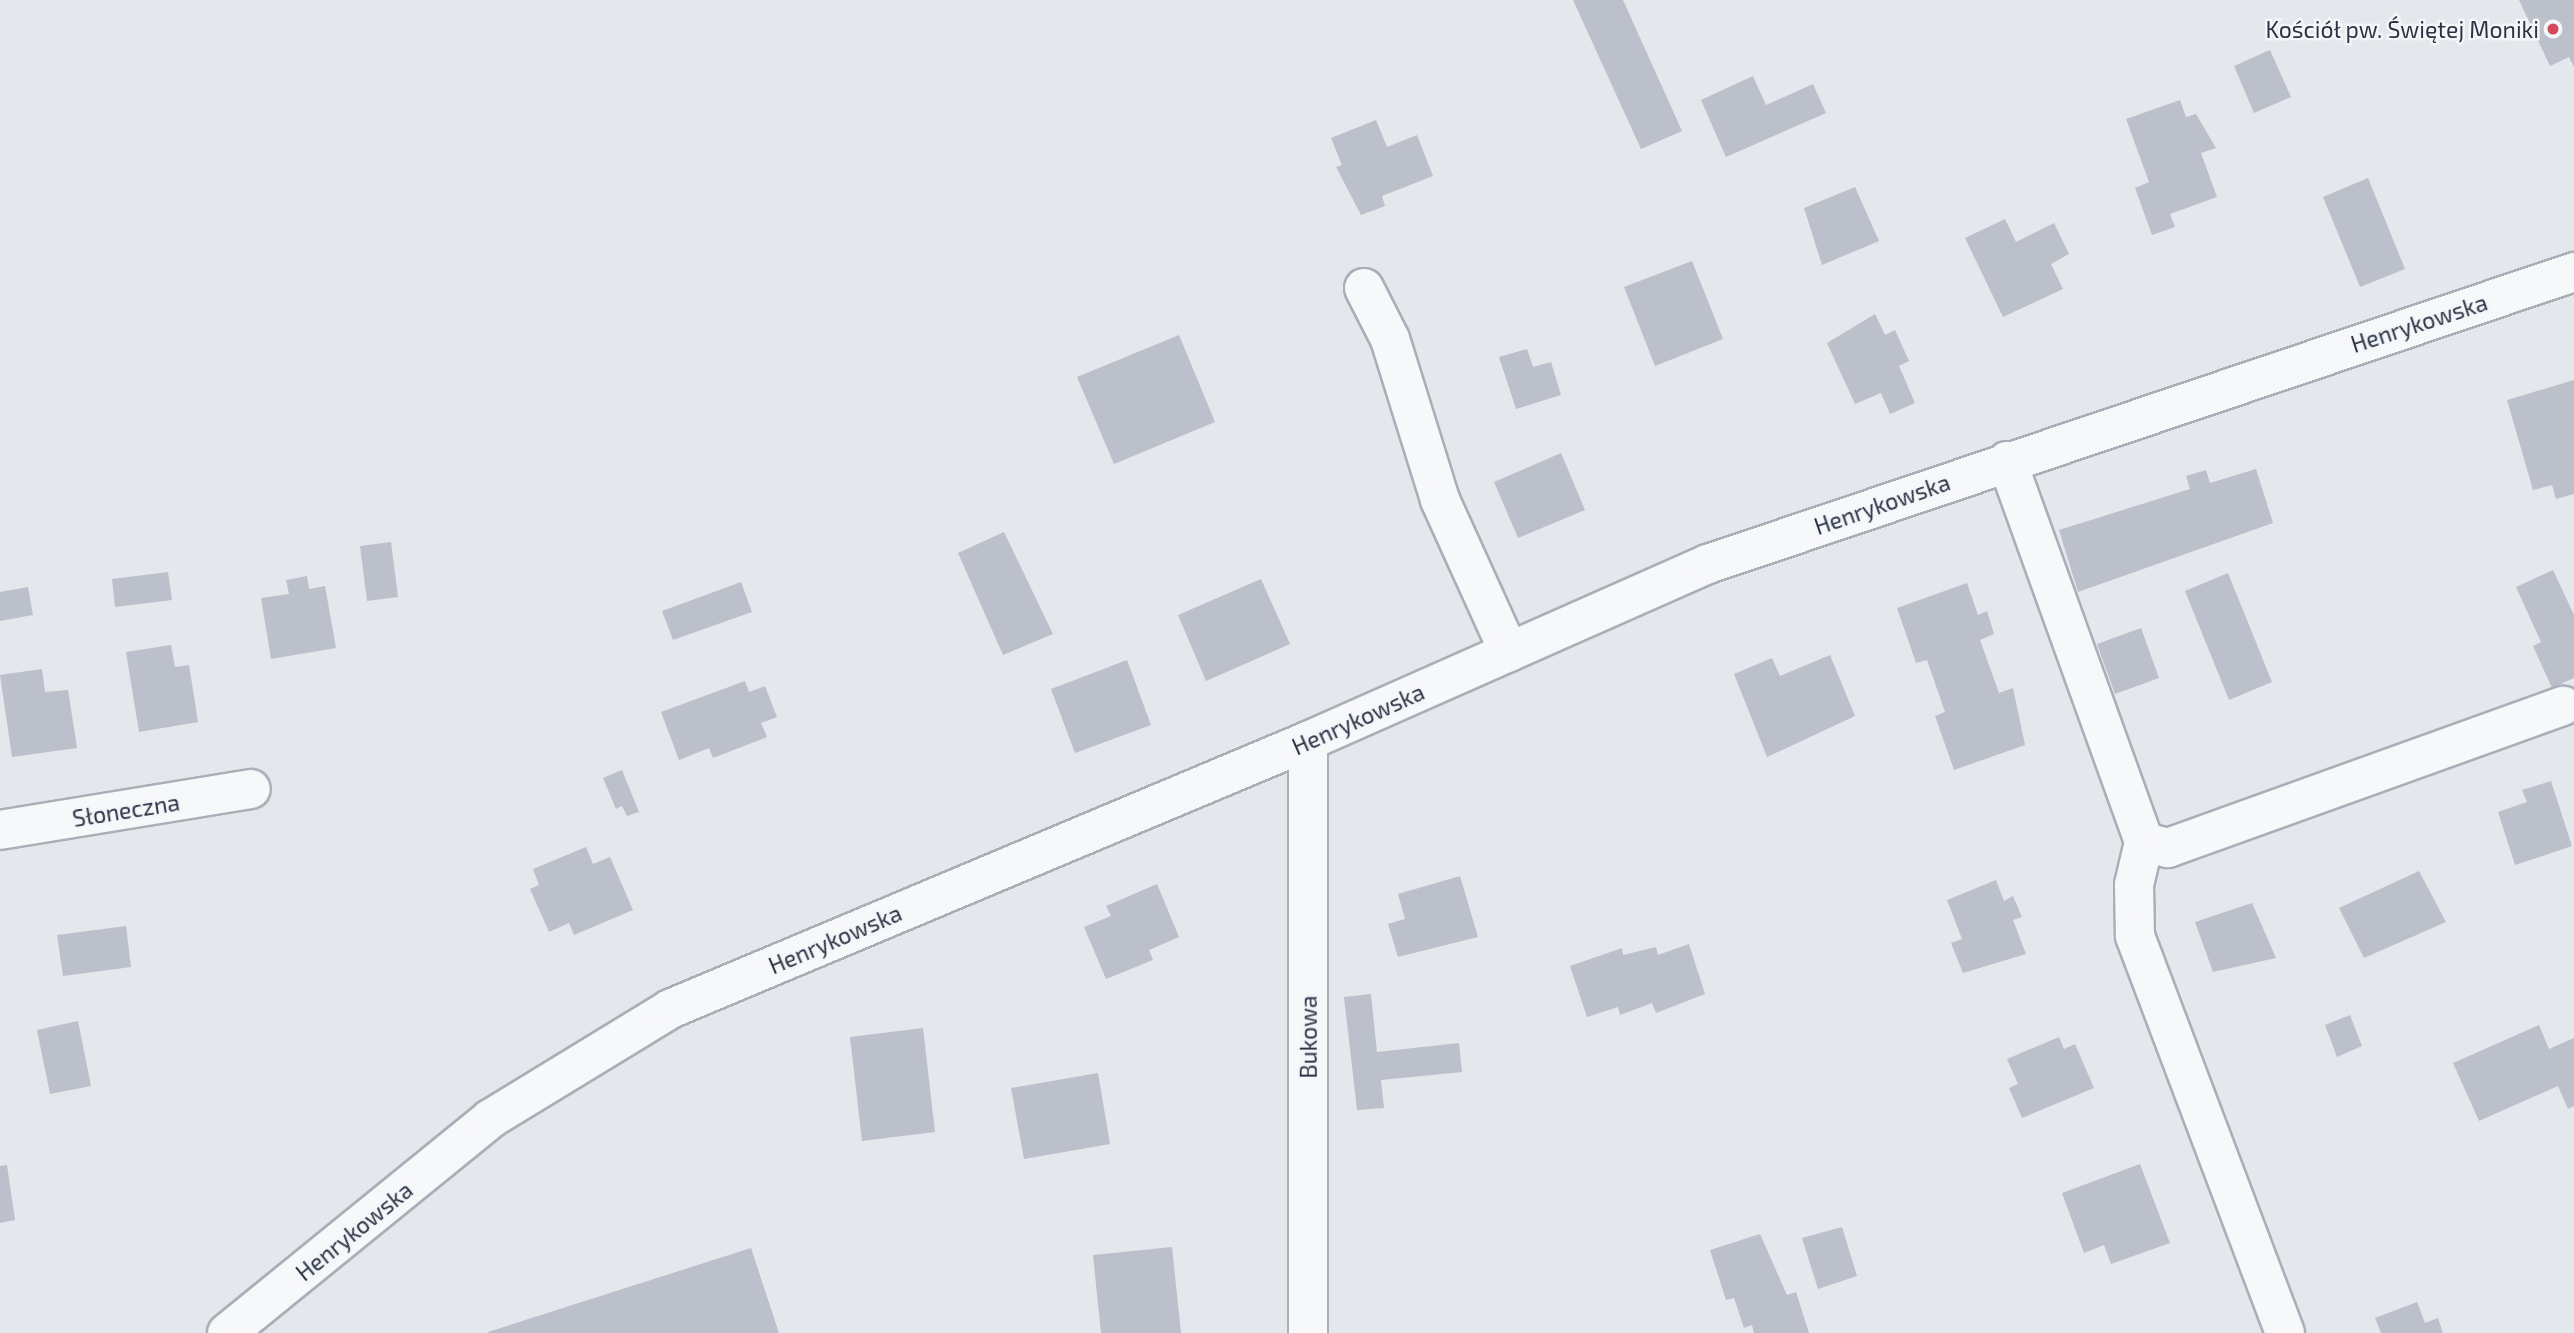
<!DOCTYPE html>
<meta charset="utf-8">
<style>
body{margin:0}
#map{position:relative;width:2574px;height:1333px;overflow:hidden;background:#e4e7ec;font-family:"Exo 2",sans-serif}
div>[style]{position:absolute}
.building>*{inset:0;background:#bbc0ca}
.roads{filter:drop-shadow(2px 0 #a9aeb7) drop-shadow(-2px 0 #a9aeb7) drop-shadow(0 2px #a9aeb7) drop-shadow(0 -2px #a9aeb7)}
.minor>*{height:38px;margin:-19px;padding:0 19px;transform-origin:19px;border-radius:19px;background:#f7f8fa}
.dots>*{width:19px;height:19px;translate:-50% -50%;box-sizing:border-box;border:4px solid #f4f6f9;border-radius:50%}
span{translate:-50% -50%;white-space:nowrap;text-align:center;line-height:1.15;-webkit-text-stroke:5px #f4f6f9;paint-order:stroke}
.poi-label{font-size:23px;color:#2b3445}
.right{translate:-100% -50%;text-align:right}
.street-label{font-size:23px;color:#2b3445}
</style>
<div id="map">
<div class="building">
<div style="clip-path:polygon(1573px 0,1623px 0,1682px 131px,1641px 149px)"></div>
<div style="clip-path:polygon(2519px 0,2574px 0,2574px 67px,2569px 57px,2550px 66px)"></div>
<div style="clip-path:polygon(2270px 50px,2291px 97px,2254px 113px,2234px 66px)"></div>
<div style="clip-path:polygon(1753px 76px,1766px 105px,1813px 84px,1826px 113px,1726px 157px,1701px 100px)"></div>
<div style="clip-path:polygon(2180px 100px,2186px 117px,2196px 114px,2216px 148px,2201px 153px,2217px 197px,2170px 214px,2175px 227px,2152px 235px,2135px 188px,2149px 182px,2126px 119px)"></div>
<div style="clip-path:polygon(1376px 120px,1387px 147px,1417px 135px,1433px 176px,1382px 196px,1385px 206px,1361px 215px,1336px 167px,1342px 165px,1331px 138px)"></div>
<div style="clip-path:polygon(2368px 178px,2405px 269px,2360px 287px,2323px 197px)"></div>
<div style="clip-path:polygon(1855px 187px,1879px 241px,1822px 265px,1804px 208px)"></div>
<div style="clip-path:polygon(2005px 219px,2016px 242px,2054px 223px,2069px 254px,2051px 264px,2063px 289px,2003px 317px,1965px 238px)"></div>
<div style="clip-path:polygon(1692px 261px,1723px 339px,1655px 366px,1624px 287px)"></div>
<div style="clip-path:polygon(1875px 314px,1885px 335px,1895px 330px,1909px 361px,1899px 366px,1915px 403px,1890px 414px,1881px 393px,1855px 404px,1827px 343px)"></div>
<div style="clip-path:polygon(1179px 335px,1215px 422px,1114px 464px,1077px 377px)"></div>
<div style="clip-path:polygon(1527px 349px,1533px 367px,1551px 362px,1561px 395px,1516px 409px,1499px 357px)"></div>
<div style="clip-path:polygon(2574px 380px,2574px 494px,2556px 499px,2552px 485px,2533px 490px,2507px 400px)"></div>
<div style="clip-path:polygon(1561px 453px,1585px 510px,1518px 538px,1494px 482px)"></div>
<div style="clip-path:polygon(2256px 469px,2273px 523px,2078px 592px,2059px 530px,2190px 489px,2186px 476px,2206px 470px,2210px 483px)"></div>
<div style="clip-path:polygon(1004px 532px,1053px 634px,1003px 655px,958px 553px)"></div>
<div style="clip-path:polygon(391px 542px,398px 597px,367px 601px,360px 546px)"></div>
<div style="clip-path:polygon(2553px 570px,2574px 615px,2574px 678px,2552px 688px,2533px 646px,2541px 642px,2516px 587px)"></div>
<div style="clip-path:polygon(168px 572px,172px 600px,115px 607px,112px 579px)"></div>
<div style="clip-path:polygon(2228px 573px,2272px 682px,2229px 700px,2185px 591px)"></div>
<div style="clip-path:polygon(307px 576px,309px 589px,325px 586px,336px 648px,271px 659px,261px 598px,289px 594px,286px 580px)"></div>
<div style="clip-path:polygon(1261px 579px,1290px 644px,1206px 681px,1178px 615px)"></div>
<div style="clip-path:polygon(741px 582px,752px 612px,673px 640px,662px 611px)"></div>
<div style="clip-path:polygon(1967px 583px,1978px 615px,1987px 611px,1994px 634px,1980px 640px,1999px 693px,2013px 688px,2025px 745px,1954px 770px,1935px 716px,1945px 712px,1927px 660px,1916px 663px,1897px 608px)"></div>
<div style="clip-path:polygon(28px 587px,33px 615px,0 621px,0 592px)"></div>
<div style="clip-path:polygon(2141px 628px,2159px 678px,2115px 694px,2097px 644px)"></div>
<div style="clip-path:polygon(171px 645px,175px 667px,189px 665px,198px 722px,139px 732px,126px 652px)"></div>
<div style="clip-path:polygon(1830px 655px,1855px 716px,1767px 757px,1734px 674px,1772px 658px,1780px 676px)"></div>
<div style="clip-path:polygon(1127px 660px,1151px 725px,1075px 753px,1051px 689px)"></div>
<div style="clip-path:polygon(42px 669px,45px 692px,68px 690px,77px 748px,12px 757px,0 675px)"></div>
<div style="clip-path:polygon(745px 681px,749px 692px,765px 686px,777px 717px,761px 723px,767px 737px,713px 758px,709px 748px,679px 760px,661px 712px)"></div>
<div style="clip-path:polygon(622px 770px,639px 812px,627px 816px,622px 806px,616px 809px,603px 778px)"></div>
<div style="clip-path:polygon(2551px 781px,2572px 846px,2515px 865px,2498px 812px,2527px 802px,2522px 790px)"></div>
<div style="clip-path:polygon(586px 847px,593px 864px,610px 857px,633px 910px,574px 935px,569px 923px,549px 932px,530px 889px,539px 885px,533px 869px)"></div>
<div style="clip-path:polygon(2419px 871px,2446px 922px,2364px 958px,2339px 908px)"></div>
<div style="clip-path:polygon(1460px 876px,1478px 937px,1398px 957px,1388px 924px,1405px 919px,1398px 894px)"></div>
<div style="clip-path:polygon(1996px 880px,2004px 901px,2013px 896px,2022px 917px,2013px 920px,2026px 954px,1963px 973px,1951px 943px,1962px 939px,1947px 900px)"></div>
<div style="clip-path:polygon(1157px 884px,1179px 937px,1149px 950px,1153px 960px,1106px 979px,1084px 927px,1111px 916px,1106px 906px)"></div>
<div style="clip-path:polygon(2252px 903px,2276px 958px,2213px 972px,2195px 922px)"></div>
<div style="clip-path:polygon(126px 926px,131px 967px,63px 976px,57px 935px)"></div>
<div style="clip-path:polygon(1689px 944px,1705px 994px,1656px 1013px,1652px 1003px,1620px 1015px,1618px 1007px,1587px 1017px,1570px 966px,1622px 948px,1623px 955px,1656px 947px,1658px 955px)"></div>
<div style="clip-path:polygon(1371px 994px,1377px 1052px,1459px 1043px,1462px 1072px,1381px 1080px,1384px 1108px,1357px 1110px,1344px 997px)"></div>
<div style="clip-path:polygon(2350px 1015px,2362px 1046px,2337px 1057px,2325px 1025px)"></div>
<div style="clip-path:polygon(78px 1021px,91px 1086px,50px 1094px,37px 1030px)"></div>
<div style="clip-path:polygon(2539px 1025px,2549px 1049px,2574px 1038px,2574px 1106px,2568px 1109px,2558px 1086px,2479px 1121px,2453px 1063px)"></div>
<div style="clip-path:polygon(923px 1028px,935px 1132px,862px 1141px,850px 1037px)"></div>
<div style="clip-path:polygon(2059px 1037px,2064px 1049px,2075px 1044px,2094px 1088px,2022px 1118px,2009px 1088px,2018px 1084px,2007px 1059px)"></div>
<div style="clip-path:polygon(1098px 1073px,1110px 1144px,1024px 1159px,1011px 1088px)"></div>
<div style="clip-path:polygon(2140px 1164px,2170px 1243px,2111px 1264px,2104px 1245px,2084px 1253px,2062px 1193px)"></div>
<div style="clip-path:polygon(7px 1165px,15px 1220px,0 1223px,0 1166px)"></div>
<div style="clip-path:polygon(1842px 1227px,1857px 1276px,1818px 1289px,1802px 1238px)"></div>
<div style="clip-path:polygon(1760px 1234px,1787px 1295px,1796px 1292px,1809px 1333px,1754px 1333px,1752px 1325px,1744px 1328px,1734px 1298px,1726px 1300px,1710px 1250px)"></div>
<div style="clip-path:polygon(1172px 1247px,1181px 1333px,1101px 1333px,1093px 1255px)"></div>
<div style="clip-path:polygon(751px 1248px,779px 1333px,488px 1333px,488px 1332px)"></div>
<div style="clip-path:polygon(2417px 1302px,2425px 1323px,2438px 1318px,2443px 1333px,2381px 1333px,2375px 1318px)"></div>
</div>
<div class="roads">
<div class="minor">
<div style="left:1364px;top:288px;width:57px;rotate:63deg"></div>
<div style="left:1390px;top:339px;width:169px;rotate:72.7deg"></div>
<div style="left:1440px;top:500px;width:167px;rotate:65.6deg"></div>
<div style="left:2007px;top:461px;width:405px;rotate:70.2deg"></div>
<div style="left:2144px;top:842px;width:44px;rotate:103.1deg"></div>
<div style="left:2134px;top:885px;width:51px;rotate:88.9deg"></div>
<div style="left:2135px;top:936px;width:424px;rotate:69.3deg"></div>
<div style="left:0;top:830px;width:254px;rotate:-9.3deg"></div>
<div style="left:2144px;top:842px;width:25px;rotate:14deg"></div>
<div style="left:2168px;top:848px;width:420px;rotate:-19.8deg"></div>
<div style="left:227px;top:1333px;width:339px;rotate:-39.1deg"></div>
<div style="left:490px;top:1119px;width:211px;rotate:-31.4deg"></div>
<div style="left:670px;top:1009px;width:692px;rotate:-22.79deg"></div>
<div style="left:1308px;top:741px;width:437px;rotate:-23.9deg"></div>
<div style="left:1708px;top:564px;width:914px;rotate:-18.63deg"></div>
<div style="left:1308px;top:1333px;width:592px;rotate:-90deg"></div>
</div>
</div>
<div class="dots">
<div style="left:2553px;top:29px;background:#d1495b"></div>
</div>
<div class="poi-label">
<span class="right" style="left:2539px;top:29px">Kościół pw. Świętej Moniki</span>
</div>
<div class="street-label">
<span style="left:2419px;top:323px;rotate:-18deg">Henrykowska</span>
<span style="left:1882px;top:504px;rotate:-19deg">Henrykowska</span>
<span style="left:1358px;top:719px;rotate:-24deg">Henrykowska</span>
<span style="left:126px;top:810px;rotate:-9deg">Słoneczna</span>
<span style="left:835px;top:939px;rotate:-23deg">Henrykowska</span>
<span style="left:1308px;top:1037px;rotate:-90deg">Bukowa</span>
<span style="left:354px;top:1231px;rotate:-39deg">Henrykowska</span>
</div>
</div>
